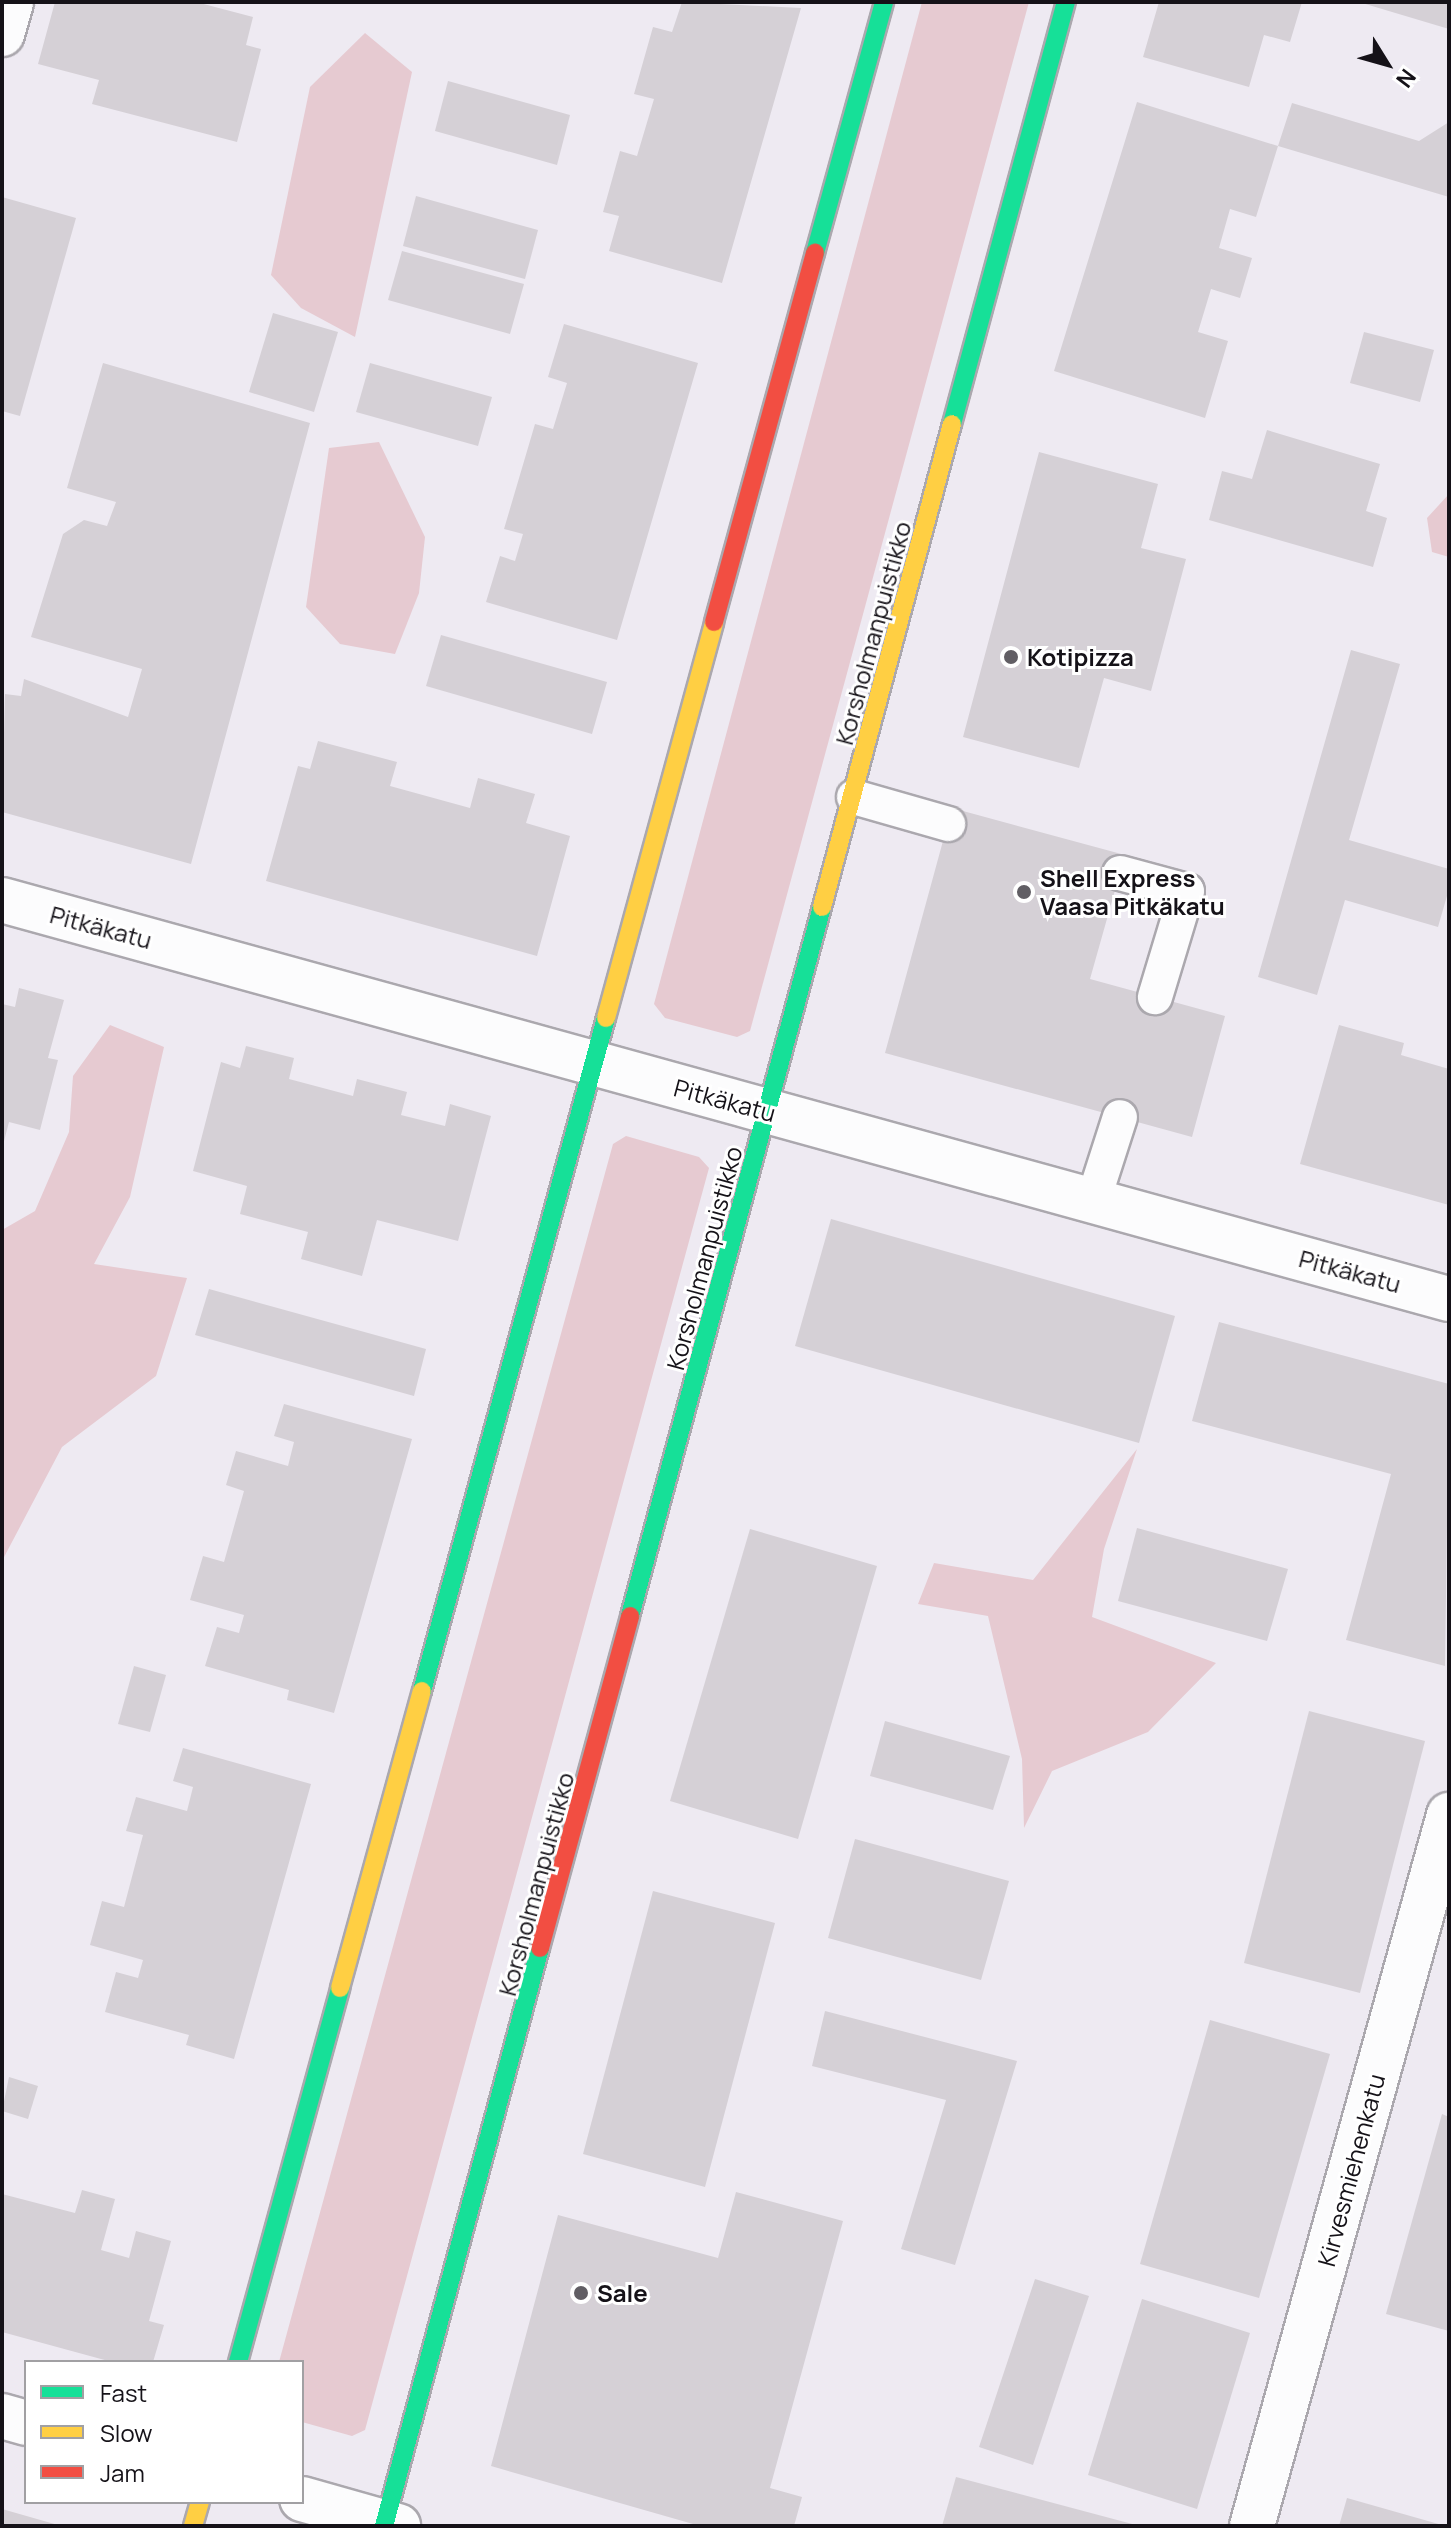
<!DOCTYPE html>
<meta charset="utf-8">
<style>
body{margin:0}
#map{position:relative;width:1451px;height:2528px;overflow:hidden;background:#eeeaf2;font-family:Manrope,sans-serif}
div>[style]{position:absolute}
.green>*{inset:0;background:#e6cad1}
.building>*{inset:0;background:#d5d0d6}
.roads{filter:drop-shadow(2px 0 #aba8ae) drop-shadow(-2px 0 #aba8ae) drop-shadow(0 2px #aba8ae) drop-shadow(0 -2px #aba8ae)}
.lane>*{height:34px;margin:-17px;padding:0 17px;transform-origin:17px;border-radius:17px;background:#fcfcfd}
.street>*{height:44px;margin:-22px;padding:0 22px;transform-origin:22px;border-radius:22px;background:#fcfcfd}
.fast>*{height:18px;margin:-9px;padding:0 9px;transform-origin:9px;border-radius:9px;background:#16e098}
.slow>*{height:18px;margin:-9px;padding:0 9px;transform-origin:9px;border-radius:9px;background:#ffcf43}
.jam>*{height:18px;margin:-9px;padding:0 9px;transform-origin:9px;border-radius:9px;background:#f24e42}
.dots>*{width:22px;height:22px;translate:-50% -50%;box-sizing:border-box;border:4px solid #fff;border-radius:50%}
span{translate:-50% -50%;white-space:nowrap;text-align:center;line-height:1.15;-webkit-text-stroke:6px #fff;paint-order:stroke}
.street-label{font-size:24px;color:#151218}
.poi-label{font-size:24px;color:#151218;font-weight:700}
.left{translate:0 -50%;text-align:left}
.frame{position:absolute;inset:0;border:4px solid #151218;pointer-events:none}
.legend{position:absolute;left:24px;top:2360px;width:280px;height:144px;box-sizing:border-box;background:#fff;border:2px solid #a1a0a3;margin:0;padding:10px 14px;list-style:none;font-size:24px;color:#151218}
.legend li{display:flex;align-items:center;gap:16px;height:40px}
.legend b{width:40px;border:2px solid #a1a0a3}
.north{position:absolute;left:1347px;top:24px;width:80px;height:80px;-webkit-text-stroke:6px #fff;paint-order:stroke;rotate:127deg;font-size:22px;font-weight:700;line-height:32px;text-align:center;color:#151218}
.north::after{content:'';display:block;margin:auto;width:28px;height:36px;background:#151218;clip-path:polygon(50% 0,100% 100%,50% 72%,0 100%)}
</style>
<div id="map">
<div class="green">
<div style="clip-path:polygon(922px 2px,1029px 2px,750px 1031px,737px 1037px,665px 1018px,654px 1004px)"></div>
<div style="clip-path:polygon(365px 33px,412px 72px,355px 337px,301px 308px,271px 275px,310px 87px)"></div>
<div style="clip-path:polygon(379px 442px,425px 537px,419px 593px,395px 654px,340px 644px,306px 607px,329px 448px)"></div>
<div style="clip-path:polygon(1449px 494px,1449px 557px,1432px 552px,1427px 518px)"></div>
<div style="clip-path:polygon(110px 1025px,164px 1047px,130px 1197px,94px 1264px,187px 1278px,156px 1376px,62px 1447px,2px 1561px,2px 1230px,35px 1211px,69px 1132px,73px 1076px)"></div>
<div style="clip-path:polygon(626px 1136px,699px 1157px,709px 1168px,365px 2430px,352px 2436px,302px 2422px,302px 2362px,279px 2362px,613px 1144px)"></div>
<div style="clip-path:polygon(1137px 1449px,1104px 1549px,1092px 1617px,1216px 1663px,1148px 1732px,1052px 1771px,1024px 1828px,1022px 1759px,988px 1616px,918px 1604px,934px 1563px,1033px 1580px)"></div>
</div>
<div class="building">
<div style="clip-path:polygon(55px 2px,196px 2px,253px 17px,246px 45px,261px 49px,237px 142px,92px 104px,99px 80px,38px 64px)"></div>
<div style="clip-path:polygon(682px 2px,801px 8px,722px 283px,609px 251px,619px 216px,603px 212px,620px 151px,637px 156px,654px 99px,634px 94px,653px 27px,672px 32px)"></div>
<div style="clip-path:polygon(1159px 2px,1302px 2px,1290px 42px,1264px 35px,1249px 87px,1143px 57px)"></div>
<div style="clip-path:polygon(1362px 2px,1449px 2px,1449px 29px,1362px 3px)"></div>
<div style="clip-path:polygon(448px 81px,570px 115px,557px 165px,435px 131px)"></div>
<div style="clip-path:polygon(1137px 102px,1278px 146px,1256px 217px,1230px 209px,1219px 248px,1252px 258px,1240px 298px,1211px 289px,1198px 332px,1228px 341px,1205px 418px,1054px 371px)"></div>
<div style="clip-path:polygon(1292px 103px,1419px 141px,1449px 122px,1449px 197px,1278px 146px)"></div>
<div style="clip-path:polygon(416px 196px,538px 230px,525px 279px,403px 246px)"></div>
<div style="clip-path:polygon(2px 197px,76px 218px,20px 416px,2px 411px)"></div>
<div style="clip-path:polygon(402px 251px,524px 284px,510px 334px,388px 300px)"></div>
<div style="clip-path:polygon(273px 313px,338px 332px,314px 412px,249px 392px)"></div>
<div style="clip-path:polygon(564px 324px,698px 363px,617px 640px,486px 602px,500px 556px,515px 561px,523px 534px,504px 529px,535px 424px,553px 429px,567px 383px,548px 377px)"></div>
<div style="clip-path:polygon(1364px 332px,1434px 350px,1420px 402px,1350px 383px)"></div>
<div style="clip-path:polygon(103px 363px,310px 423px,191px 864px,2px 812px,5px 694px,21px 696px,24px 679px,128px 717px,142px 669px,31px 637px,63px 534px,84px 520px,107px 526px,116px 502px,67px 488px)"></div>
<div style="clip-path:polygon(370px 363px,492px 397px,478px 446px,356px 412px)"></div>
<div style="clip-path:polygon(1267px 430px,1380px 464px,1366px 511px,1387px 518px,1373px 567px,1209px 520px,1222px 471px,1252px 479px)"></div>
<div style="clip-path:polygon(1039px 452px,1158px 484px,1141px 548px,1186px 559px,1151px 691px,1104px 678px,1079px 768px,963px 737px)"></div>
<div style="clip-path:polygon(441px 635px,607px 682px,592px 734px,426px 686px)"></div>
<div style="clip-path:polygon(1351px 650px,1400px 664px,1349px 840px,1449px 869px,1449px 889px,1438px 927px,1345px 900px,1317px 995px,1258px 977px)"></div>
<div style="clip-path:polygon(318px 741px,397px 762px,390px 786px,470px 808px,478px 778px,535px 794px,526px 823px,570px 836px,537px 956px,266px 881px,298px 766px,310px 769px)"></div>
<div style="clip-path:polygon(952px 808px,1125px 855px,1090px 979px,1225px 1016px,1192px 1137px,885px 1053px)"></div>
<div style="clip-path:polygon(19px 988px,64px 1000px,48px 1058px,58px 1060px,40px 1130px,9px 1122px,3px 1145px,2px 1004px,15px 1007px)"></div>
<div style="clip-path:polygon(1339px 1025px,1404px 1043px,1401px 1055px,1449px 1069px,1449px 1205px,1300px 1164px)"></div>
<div style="clip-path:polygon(246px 1046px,294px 1058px,289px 1079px,353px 1096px,357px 1079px,407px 1092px,401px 1115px,445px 1126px,450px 1104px,491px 1116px,458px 1241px,377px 1220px,362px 1276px,301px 1259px,308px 1232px,240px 1214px,247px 1186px,193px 1171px,221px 1062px,240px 1068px)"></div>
<div style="clip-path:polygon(831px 1219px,1175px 1316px,1139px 1443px,795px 1346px)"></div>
<div style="clip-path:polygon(209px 1289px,426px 1349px,414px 1396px,195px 1335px)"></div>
<div style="clip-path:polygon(1219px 1322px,1449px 1384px,1445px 1666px,1346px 1640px,1391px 1474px,1192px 1421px)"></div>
<div style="clip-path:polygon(284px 1404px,412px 1439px,334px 1713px,287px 1700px,289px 1690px,205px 1666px,217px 1627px,239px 1633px,244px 1615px,190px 1600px,203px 1556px,224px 1562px,244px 1491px,226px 1485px,236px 1451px,288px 1466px,294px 1442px,274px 1436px)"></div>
<div style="clip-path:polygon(1137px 1528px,1288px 1569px,1267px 1641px,1118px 1601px)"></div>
<div style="clip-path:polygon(750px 1529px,877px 1566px,798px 1839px,670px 1801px)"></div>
<div style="clip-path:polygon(134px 1666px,166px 1675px,150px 1732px,118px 1724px)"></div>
<div style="clip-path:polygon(1309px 1711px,1425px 1741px,1360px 1993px,1244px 1963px)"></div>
<div style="clip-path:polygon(885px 1721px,1010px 1756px,993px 1810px,870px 1776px)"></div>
<div style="clip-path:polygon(183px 1748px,311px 1784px,234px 2059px,186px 2045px,189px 2035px,105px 2012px,116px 1972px,138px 1978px,143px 1960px,90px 1945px,102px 1901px,124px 1907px,143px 1835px,126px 1831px,136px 1797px,187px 1811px,193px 1787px,173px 1781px)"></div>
<div style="clip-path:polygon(855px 1839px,1009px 1881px,981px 1980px,828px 1938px)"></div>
<div style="clip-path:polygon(653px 1891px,775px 1923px,705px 2187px,583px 2154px)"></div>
<div style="clip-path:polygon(825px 2011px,1017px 2061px,955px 2265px,901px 2249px,946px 2100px,812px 2066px)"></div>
<div style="clip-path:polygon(1210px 2020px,1330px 2054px,1259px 2298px,1140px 2264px)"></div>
<div style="clip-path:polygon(9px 2077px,38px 2086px,28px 2119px,2px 2111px)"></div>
<div style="clip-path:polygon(1442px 2114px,1449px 2117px,1449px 2331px,1386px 2314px)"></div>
<div style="clip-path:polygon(82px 2190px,115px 2199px,101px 2250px,129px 2258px,136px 2231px,171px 2241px,149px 2321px,164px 2325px,153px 2362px,112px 2362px,2px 2332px,2px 2194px,75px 2213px)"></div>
<div style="clip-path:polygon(736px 2192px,843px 2221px,770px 2488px,802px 2497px,794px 2526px,700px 2526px,491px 2466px,558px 2215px,718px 2258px)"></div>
<div style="clip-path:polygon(1035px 2279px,1089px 2296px,1033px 2465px,979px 2447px)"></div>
<div style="clip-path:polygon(1142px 2299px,1250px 2333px,1197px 2509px,1088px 2475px)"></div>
<div style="clip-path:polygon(956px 2477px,1136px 2525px,1135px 2526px,942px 2526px)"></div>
<div style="clip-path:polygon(1347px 2498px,1442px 2525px,1441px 2526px,1339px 2526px)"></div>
<div style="clip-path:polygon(2px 2509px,58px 2525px,58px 2526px,2px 2526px)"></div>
</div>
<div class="roads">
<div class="lane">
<div style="left:854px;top:797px;width:98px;rotate:16deg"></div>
<div style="left:1120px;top:873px;width:69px;rotate:15deg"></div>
<div style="left:1187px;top:891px;width:111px;rotate:106.8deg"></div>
<div style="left:1093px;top:1201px;width:88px;rotate:-72.2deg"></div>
</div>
<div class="street">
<div style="left:2px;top:34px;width:33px;rotate:-74deg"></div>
<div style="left:2px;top:900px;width:1501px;rotate:15.42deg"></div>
<div style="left:2px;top:2416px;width:25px;rotate:16deg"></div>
<div style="left:302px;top:2499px;width:100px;rotate:15.7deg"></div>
<div style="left:1252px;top:2526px;width:738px;rotate:-74.51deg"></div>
</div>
<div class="fast">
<div style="left:815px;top:253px;width:260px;rotate:-74.6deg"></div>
<div style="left:952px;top:424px;width:437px;rotate:-74.9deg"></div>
<div style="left:630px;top:1616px;width:735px;rotate:-74.85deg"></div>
<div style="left:422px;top:1691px;width:698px;rotate:-74.71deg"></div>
<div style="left:238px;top:2362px;width:388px;rotate:-74.7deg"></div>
<div style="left:384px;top:2526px;width:599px;rotate:-74.9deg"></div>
</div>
<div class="slow">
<div style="left:822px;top:907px;width:500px;rotate:-74.94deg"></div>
<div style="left:606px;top:1018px;width:410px;rotate:-74.7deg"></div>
<div style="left:340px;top:1988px;width:308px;rotate:-74.6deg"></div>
<div style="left:193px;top:2526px;width:25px;rotate:-74deg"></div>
</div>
<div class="jam">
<div style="left:714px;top:622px;width:383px;rotate:-74.7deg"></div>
<div style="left:540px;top:1948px;width:344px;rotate:-74.8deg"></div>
</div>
</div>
<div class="dots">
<div style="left:1011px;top:657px;background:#615e64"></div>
<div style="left:1024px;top:892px;background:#615e64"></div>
<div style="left:581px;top:2293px;background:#615e64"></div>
</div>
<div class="street-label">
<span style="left:873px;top:633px;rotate:-75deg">Korsholmanpuistikko</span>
<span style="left:101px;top:927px;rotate:15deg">Pitkäkatu</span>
<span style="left:725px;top:1100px;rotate:15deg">Pitkäkatu</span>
<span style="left:704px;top:1258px;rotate:-75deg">Korsholmanpuistikko</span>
<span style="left:1350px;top:1271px;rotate:15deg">Pitkäkatu</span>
<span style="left:536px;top:1884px;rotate:-75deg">Korsholmanpuistikko</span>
<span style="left:1351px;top:2170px;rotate:-75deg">Kirvesmiehenkatu</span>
</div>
<div class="poi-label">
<span class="left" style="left:1027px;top:657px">Kotipizza</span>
<span class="left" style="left:1040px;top:892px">Shell Express<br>Vaasa Pitkäkatu</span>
<span class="left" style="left:597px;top:2293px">Sale</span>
</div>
<div class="frame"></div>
<ul class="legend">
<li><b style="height:10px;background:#16e098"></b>Fast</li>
<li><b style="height:10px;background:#ffcf43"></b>Slow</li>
<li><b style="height:10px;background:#f24e42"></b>Jam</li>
</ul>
<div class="north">N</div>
</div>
